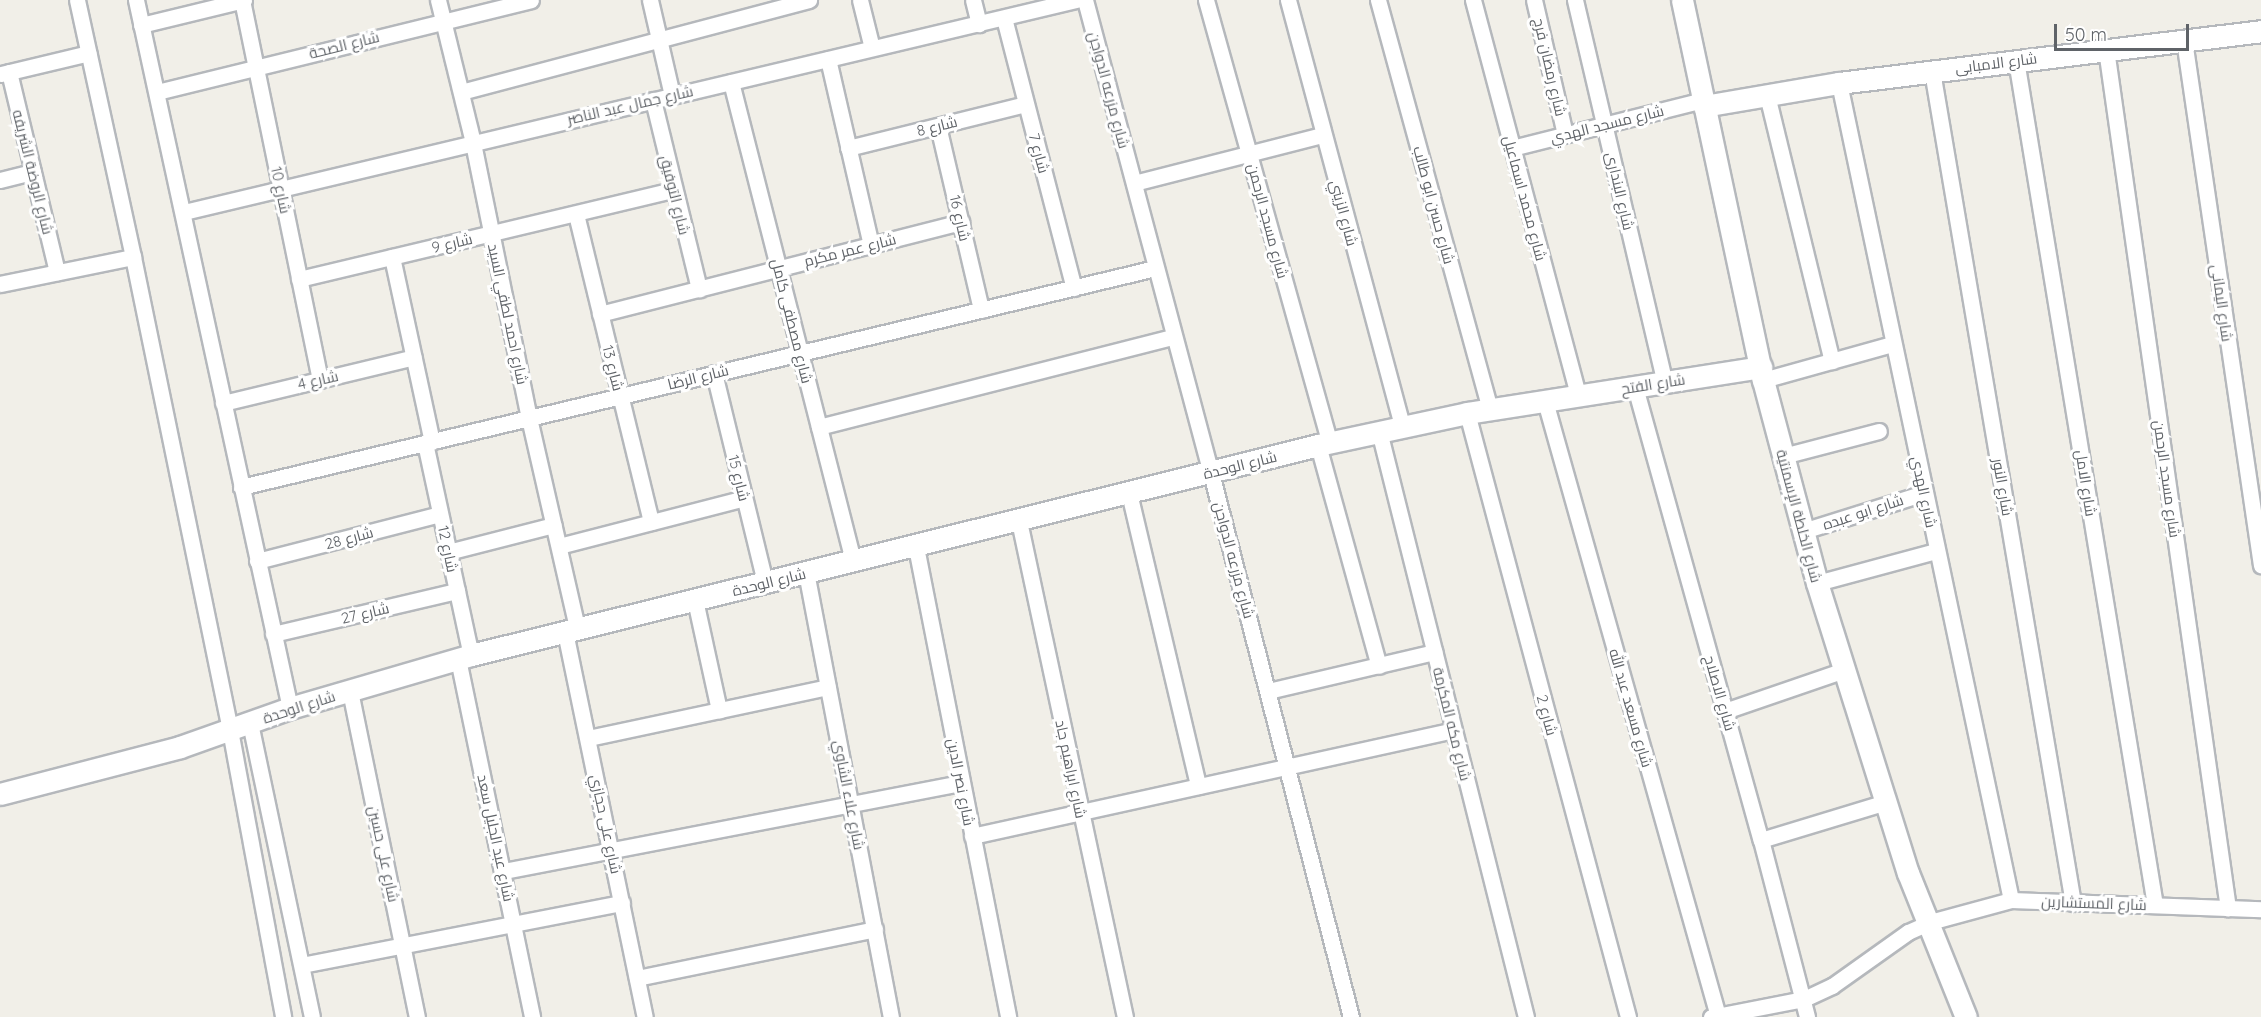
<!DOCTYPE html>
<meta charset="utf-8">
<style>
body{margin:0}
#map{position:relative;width:2261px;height:1017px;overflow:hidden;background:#f1efe8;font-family:Quicksand,Cairo,sans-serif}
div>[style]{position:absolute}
.roads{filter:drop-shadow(2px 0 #b5b8bc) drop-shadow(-2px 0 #b5b8bc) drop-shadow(0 2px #b5b8bc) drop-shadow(0 -2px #b5b8bc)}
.street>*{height:15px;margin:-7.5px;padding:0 7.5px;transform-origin:7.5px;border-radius:7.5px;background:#fff}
.secondary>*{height:21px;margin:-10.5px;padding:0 10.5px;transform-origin:10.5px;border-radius:10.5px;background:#fff}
span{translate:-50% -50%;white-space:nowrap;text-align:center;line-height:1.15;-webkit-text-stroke:6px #fff;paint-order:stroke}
.street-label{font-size:15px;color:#5f6368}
.scale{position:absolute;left:2054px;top:24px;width:135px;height:27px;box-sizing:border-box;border:3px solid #5f6368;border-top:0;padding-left:8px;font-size:18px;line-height:21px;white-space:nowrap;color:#5f6368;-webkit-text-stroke:4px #fff;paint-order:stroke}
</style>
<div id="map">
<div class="roads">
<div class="street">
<div style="left:77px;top:0;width:263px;rotate:77.7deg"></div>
<div style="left:133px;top:257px;width:483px;rotate:78.4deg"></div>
<div style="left:230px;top:730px;width:292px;rotate:79.5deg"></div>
<div style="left:136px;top:0;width:725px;rotate:77.73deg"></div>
<div style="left:242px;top:0;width:388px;rotate:78.4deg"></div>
<div style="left:438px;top:0;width:147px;rotate:76.2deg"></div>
<div style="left:473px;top:143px;width:281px;rotate:78.5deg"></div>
<div style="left:529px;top:418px;width:215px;rotate:77.1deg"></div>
<div style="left:650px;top:0;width:98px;rotate:77deg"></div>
<div style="left:860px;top:0;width:49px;rotate:76deg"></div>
<div style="left:973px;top:0;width:25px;rotate:76deg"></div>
<div style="left:1085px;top:0;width:489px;rotate:75.1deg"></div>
<div style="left:1211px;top:473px;width:562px;rotate:75.57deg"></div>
<div style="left:1206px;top:0;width:460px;rotate:74.4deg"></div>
<div style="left:1288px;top:0;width:441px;rotate:75deg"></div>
<div style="left:1378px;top:0;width:424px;rotate:74.7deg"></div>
<div style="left:1473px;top:0;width:410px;rotate:75.1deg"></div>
<div style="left:1534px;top:0;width:138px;rotate:77deg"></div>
<div style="left:1575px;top:0;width:393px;rotate:76.8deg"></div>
<div style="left:1004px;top:18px;width:279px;rotate:75.5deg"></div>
<div style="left:141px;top:25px;width:106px;rotate:-13.6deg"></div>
<div style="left:2184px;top:40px;width:531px;rotate:81.66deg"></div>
<div style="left:2106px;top:49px;width:868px;rotate:81.92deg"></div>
<div style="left:828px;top:59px;width:191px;rotate:77deg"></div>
<div style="left:2016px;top:60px;width:856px;rotate:80.66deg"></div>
<div style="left:1932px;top:71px;width:844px;rotate:80.38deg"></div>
<div style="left:9px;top:72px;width:206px;rotate:76.5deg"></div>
<div style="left:1px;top:74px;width:90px;rotate:-13.4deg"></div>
<div style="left:731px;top:82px;width:493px;rotate:75.7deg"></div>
<div style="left:1839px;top:83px;width:835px;rotate:78.11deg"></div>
<div style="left:157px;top:92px;width:385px;rotate:-13.8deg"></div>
<div style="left:461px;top:92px;width:360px;rotate:-14.8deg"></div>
<div style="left:1767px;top:95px;width:274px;rotate:76.3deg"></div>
<div style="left:653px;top:100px;width:195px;rotate:76.3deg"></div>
<div style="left:938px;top:126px;width:189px;rotate:76.8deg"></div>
<div style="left:848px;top:148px;width:183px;rotate:-13.9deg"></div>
<div style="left:1512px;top:148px;width:197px;rotate:-14.1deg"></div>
<div style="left:0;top:180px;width:34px;rotate:-14deg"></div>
<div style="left:1134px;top:183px;width:195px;rotate:-14.3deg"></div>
<div style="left:184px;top:212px;width:917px;rotate:-13.37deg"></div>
<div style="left:576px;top:214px;width:317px;rotate:76.3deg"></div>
<div style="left:392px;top:257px;width:189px;rotate:77.8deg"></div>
<div style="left:299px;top:279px;width:385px;rotate:-13.4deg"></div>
<div style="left:0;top:284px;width:136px;rotate:-11.5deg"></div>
<div style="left:600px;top:314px;width:373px;rotate:-14.3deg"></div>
<div style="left:714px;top:373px;width:216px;rotate:76.3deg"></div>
<div style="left:1763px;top:380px;width:134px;rotate:-15.6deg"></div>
<div style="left:1635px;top:387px;width:470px;rotate:74.5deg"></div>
<div style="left:1761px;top:840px;width:183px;rotate:75.4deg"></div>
<div style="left:1545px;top:401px;width:639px;rotate:74.29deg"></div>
<div style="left:223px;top:403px;width:196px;rotate:-13.5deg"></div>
<div style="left:1467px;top:413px;width:625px;rotate:75.07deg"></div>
<div style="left:819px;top:427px;width:365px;rotate:-14.3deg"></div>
<div style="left:1379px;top:431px;width:604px;rotate:75.92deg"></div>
<div style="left:425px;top:443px;width:217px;rotate:77.8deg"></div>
<div style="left:1318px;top:445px;width:229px;rotate:74.6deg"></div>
<div style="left:1783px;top:456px;width:99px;rotate:-14.6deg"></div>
<div style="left:241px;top:487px;width:940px;rotate:-13.47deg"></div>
<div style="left:1129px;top:493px;width:301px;rotate:76.7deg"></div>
<div style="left:1019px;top:521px;width:507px;rotate:77.94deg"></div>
<div style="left:1803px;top:531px;width:127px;rotate:-17.4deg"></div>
<div style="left:559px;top:546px;width:191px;rotate:-14.5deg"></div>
<div style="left:916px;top:547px;width:479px;rotate:78.9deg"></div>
<div style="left:448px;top:552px;width:109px;rotate:-14.3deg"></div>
<div style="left:257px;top:561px;width:189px;rotate:-14.4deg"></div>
<div style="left:806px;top:572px;width:453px;rotate:79.2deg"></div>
<div style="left:1817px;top:583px;width:123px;rotate:-15.1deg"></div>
<div style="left:695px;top:600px;width:113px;rotate:77.7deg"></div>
<div style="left:565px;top:632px;width:393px;rotate:78.3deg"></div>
<div style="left:273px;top:634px;width:189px;rotate:-13.2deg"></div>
<div style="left:458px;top:659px;width:366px;rotate:78.3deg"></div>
<div style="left:350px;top:691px;width:333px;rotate:78.4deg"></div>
<div style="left:1268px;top:691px;width:171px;rotate:-13.2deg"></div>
<div style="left:1725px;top:711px;width:126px;rotate:-19deg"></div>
<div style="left:250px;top:723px;width:300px;rotate:78.1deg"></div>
<div style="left:588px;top:738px;width:245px;rotate:-12deg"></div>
<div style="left:972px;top:836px;width:493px;rotate:-12.4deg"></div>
<div style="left:1761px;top:840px;width:131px;rotate:-16.9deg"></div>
<div style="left:504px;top:871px;width:466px;rotate:-10.9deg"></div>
<div style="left:302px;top:965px;width:326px;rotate:-11deg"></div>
<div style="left:637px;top:978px;width:243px;rotate:-11.6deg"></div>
<div style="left:1711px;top:1017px;width:95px;rotate:-11deg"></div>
<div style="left:1804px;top:999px;width:31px;rotate:-25deg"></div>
<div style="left:1832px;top:986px;width:93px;rotate:-35.4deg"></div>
<div style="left:1908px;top:932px;width:24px;rotate:-24deg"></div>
<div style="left:1930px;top:922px;width:84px;rotate:-15.2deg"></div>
<div style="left:2011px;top:900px;width:250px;rotate:2.1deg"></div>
</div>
<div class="secondary">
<div style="left:1682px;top:0;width:389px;rotate:78deg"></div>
<div style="left:1763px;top:380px;width:210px;rotate:75.1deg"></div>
<div style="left:1817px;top:583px;width:304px;rotate:72.6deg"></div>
<div style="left:1908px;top:873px;width:155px;rotate:68.1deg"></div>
<div style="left:1704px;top:106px;width:137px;rotate:-9.7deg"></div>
<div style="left:1839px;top:83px;width:425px;rotate:-7deg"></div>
<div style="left:0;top:794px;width:186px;rotate:-14.6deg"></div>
<div style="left:180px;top:747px;width:117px;rotate:-19.5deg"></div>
<div style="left:290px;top:708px;width:189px;rotate:-16.3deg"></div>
<div style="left:471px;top:655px;width:873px;rotate:-13.92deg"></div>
<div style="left:1318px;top:445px;width:152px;rotate:-12.1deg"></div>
<div style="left:1467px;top:413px;width:298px;rotate:-8.9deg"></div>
</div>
</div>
<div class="street-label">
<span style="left:344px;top:45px;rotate:-14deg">شارع الصحة</span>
<span style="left:1996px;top:63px;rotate:-7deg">شارع الامبابى</span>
<span style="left:1550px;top:67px;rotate:77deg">شارع رمضان فرج</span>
<span style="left:1109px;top:90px;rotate:75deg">شارع مزرعه الدواجن</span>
<span style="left:630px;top:105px;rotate:-13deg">شارع جمال عبد الناصر</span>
<span style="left:1607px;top:124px;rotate:-14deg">شارع مسجد الهدي</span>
<span style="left:937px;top:126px;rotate:-14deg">شارع 8</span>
<span style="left:1039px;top:153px;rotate:75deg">شارع 7</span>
<span style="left:33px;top:172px;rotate:76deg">شارع الروضة الشريفه</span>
<span style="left:281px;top:190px;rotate:78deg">شارع 10</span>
<span style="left:1620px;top:191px;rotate:77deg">شارع البندارى</span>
<span style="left:675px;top:195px;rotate:76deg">شارع التوفيق</span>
<span style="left:1525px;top:198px;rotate:75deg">شارع محمد اسماعيل</span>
<span style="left:1434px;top:205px;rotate:75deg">شارع حسن ابو طالب</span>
<span style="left:1344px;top:213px;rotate:75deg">شارع الزيني</span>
<span style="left:960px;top:218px;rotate:77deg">شارع 16</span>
<span style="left:1268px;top:221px;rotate:75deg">شارع مسجد الرحمن</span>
<span style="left:452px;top:243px;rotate:-13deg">شارع 9</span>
<span style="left:850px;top:250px;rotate:-14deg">شارع عمر مكرم</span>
<span style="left:2222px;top:303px;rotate:82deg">شارع اليمانى</span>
<span style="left:508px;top:314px;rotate:78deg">شارع احمد لطفي السيد</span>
<span style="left:792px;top:321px;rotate:76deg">شارع مصطفى كامل</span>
<span style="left:613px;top:368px;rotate:76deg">شارع 13</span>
<span style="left:698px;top:377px;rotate:-14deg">شارع الرضا</span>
<span style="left:318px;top:380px;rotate:-13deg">شارع 4</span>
<span style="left:1653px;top:384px;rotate:-9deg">شارع الفتح</span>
<span style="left:1240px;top:465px;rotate:-14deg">شارع الوحدة</span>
<span style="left:739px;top:478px;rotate:76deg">شارع 15</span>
<span style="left:2167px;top:479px;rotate:82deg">شارع مسجد الرحمن</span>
<span style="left:2086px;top:483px;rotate:81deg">شارع الامل</span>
<span style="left:2003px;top:487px;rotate:80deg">شارع النور</span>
<span style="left:1924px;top:492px;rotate:78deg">شارع الهدي</span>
<span style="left:1863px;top:512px;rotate:-18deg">شارع ابو عبده</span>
<span style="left:1799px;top:516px;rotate:75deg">شارع الخلطة الإسمنتية</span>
<span style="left:349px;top:538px;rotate:-15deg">شارع 28</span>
<span style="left:448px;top:549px;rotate:78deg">شارع 12</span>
<span style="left:1234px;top:560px;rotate:75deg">شارع مزرعه الدواجن</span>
<span style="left:769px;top:582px;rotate:-14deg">شارع الوحدة</span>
<span style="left:365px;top:613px;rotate:-13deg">شارع 27</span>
<span style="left:1720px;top:693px;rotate:74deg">شارع الاصلاح</span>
<span style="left:299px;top:707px;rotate:-18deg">شارع الوحدة</span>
<span style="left:1631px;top:708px;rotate:74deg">شارع مسعد عبد الله</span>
<span style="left:1547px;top:715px;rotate:75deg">شارع 2</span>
<span style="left:1452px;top:724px;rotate:76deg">شارع مكه المكرمة</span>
<span style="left:1071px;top:769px;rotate:78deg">شارع ابراهيم جاد</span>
<span style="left:961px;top:782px;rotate:79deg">شارع نصر الدين</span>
<span style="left:849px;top:795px;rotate:79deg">شارع علاء الشاوي</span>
<span style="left:606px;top:824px;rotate:78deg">شارع على حجازي</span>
<span style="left:496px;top:838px;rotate:78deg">شارع عبد الجليل سعد</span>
<span style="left:384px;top:854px;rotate:78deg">شارع على حسين</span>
<span style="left:2094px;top:903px;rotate:2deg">شارع المستشارين</span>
</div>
<div class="scale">50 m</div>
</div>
